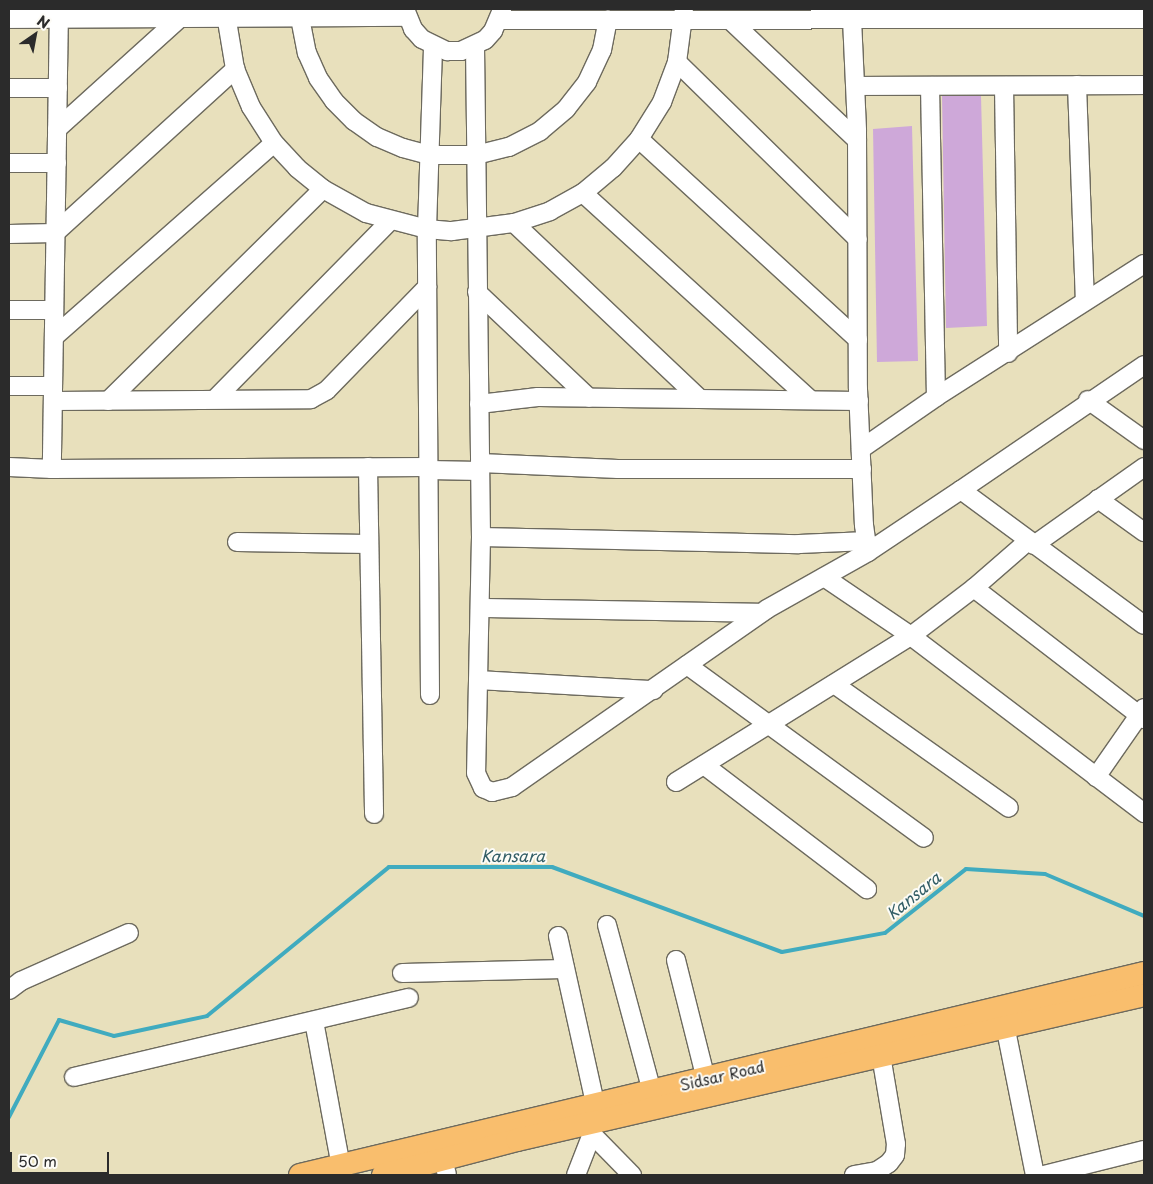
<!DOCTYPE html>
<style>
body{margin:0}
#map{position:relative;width:1153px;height:1184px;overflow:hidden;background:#e8e0bc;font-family:"Playpen Sans",sans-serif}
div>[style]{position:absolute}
.stream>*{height:4px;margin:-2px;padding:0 2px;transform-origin:2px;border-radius:2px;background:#40abbf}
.building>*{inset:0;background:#cea8d9}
.roads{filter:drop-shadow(1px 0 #6d6a5e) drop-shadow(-1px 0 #6d6a5e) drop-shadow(0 1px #6d6a5e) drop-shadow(0 -1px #6d6a5e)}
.minor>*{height:18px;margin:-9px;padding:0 9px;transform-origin:9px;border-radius:9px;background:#fff}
.major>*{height:22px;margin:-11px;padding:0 11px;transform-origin:11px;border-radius:11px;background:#f9be6d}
span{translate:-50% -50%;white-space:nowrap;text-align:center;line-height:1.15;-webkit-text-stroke:4px #fdfcf7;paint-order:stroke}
.street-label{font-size:15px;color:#2b2b2b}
.water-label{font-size:16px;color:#335e66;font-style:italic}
.frame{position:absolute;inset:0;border:10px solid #2b2b2b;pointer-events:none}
.north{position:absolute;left:10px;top:10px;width:50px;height:50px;-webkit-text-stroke:4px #fdfcf7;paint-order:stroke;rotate:33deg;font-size:14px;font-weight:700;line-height:20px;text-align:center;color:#2b2b2b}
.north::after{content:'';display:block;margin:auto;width:18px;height:22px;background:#2b2b2b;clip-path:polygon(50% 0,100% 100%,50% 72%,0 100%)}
.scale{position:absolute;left:10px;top:1152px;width:99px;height:22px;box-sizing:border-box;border:2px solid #2b2b2b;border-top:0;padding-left:6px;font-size:15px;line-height:18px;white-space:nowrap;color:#2b2b2b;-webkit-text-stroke:4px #fdfcf7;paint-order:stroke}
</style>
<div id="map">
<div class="stream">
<div style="left:9px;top:1117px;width:109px;rotate:-62.7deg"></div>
<div style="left:59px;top:1020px;width:57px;rotate:16.2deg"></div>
<div style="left:114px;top:1036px;width:95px;rotate:-12.1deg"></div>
<div style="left:207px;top:1016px;width:235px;rotate:-39.3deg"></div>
<div style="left:389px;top:867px;width:163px"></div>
<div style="left:552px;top:867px;width:245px;rotate:20.3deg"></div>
<div style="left:782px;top:952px;width:105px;rotate:-10.5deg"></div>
<div style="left:885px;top:933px;width:103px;rotate:-38.3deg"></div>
<div style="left:966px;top:869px;width:79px;rotate:3.6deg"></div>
<div style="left:1045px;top:874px;width:108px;rotate:23deg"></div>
</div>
<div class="building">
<div style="clip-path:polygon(942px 96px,981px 96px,987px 326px,946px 328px)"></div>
<div style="clip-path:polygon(912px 126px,918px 361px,877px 362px,873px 129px)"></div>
</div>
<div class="roads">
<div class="minor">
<div style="left:59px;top:9px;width:460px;rotate:90.9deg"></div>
<div style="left:52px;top:469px;width:377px;rotate:-0.3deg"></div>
<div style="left:225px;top:9px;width:61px;rotate:80.5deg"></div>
<div style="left:235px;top:69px;width:41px;rotate:67.2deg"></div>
<div style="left:251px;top:107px;width:43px;rotate:57.4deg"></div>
<div style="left:274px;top:143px;width:34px;rotate:47deg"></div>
<div style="left:297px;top:168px;width:33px;rotate:39deg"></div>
<div style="left:323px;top:189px;width:49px;rotate:29.2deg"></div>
<div style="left:366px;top:213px;width:63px;rotate:14.7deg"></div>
<div style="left:427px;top:229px;width:25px;rotate:5deg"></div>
<div style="left:452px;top:231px;width:63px;rotate:-7.4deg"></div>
<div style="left:514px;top:223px;width:38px;rotate:-18deg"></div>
<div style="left:550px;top:211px;width:38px;rotate:-29deg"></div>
<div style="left:583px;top:193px;width:39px;rotate:-40deg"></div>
<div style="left:613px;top:168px;width:39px;rotate:-48deg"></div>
<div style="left:639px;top:139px;width:44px;rotate:-58.1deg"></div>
<div style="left:662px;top:102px;width:43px;rotate:-69.4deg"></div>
<div style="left:677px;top:62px;width:53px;rotate:-82.5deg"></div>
<div style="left:405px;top:9px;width:22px;rotate:68deg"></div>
<div style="left:413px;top:29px;width:13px;rotate:48deg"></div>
<div style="left:422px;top:39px;width:28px;rotate:26deg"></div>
<div style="left:447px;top:51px;width:14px"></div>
<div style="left:461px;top:51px;width:26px;rotate:-25deg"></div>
<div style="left:485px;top:40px;width:12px;rotate:-48deg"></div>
<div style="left:493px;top:31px;width:23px;rotate:-67deg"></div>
<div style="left:300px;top:18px;width:36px;rotate:79deg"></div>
<div style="left:307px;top:53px;width:27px;rotate:66deg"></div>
<div style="left:318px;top:78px;width:28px;rotate:55deg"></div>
<div style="left:334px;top:101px;width:28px;rotate:45deg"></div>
<div style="left:354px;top:121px;width:28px;rotate:35deg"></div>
<div style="left:377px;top:137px;width:28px;rotate:23deg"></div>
<div style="left:403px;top:148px;width:28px;rotate:15deg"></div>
<div style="left:430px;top:155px;width:46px"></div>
<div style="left:476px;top:155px;width:34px;rotate:-14deg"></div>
<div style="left:509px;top:147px;width:35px;rotate:-27deg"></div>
<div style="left:540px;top:131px;width:34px;rotate:-40deg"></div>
<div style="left:566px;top:109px;width:34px;rotate:-52deg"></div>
<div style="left:587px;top:82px;width:35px;rotate:-65deg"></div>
<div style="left:602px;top:50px;width:31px;rotate:-79deg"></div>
<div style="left:9px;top:19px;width:398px;rotate:-0.3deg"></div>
<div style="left:852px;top:19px;width:112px;rotate:87.4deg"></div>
<div style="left:857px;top:131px;width:258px;rotate:89.8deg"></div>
<div style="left:858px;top:389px;width:136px;rotate:87.5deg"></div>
<div style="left:864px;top:525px;width:27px;rotate:82deg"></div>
<div style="left:499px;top:20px;width:645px;rotate:-0.09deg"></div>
<div style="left:730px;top:20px;width:175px;rotate:43.4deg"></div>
<div style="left:475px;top:46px;width:491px;rotate:89.3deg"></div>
<div style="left:481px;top:537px;width:236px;rotate:91.2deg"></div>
<div style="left:476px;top:773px;width:17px;rotate:65deg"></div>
<div style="left:483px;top:788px;width:10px;rotate:24deg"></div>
<div style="left:492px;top:792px;width:21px;rotate:-14deg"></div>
<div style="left:512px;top:787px;width:311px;rotate:-34.9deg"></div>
<div style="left:767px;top:609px;width:116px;rotate:-29.4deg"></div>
<div style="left:868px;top:552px;width:112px;rotate:-33.7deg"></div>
<div style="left:961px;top:490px;width:227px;rotate:36.4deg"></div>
<div style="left:677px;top:62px;width:253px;rotate:44.4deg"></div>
<div style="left:1077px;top:85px;width:216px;rotate:87.9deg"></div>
<div style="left:856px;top:86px;width:288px;rotate:-0.2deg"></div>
<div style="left:930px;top:86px;width:311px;rotate:88.9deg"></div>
<div style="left:1004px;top:86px;width:267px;rotate:89.1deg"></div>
<div style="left:9px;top:88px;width:49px"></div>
<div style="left:57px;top:129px;width:166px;rotate:-42.1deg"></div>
<div style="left:639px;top:139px;width:297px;rotate:42.5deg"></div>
<div style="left:9px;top:163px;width:48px"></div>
<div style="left:583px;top:193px;width:306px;rotate:42.3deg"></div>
<div style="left:514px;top:223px;width:255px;rotate:43.4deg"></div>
<div style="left:9px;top:234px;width:46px;rotate:-1.2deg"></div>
<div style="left:55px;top:233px;width:244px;rotate:-42.3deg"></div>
<div style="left:477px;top:292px;width:154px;rotate:43.4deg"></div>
<div style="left:9px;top:310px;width:45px"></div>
<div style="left:54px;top:337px;width:293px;rotate:-41.4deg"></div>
<div style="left:9px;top:386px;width:44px"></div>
<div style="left:215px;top:399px;width:250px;rotate:-45.5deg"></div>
<div style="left:1088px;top:400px;width:69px;rotate:35.5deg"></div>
<div style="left:53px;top:401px;width:258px;rotate:-0.4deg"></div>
<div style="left:311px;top:399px;width:18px;rotate:-29deg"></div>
<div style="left:327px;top:390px;width:144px;rotate:-45.8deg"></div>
<div style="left:108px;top:401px;width:302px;rotate:-44.6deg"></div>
<div style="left:479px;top:404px;width:59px;rotate:-6.8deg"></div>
<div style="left:538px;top:397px;width:321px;rotate:0.7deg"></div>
<div style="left:861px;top:449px;width:91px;rotate:-34.7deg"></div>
<div style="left:936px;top:397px;width:247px;rotate:-32.6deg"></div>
<div style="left:480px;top:463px;width:138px;rotate:2.5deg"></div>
<div style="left:618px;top:469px;width:244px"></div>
<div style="left:9px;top:467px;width:43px;rotate:2.7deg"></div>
<div style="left:368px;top:467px;width:347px;rotate:89deg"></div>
<div style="left:429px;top:470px;width:51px;rotate:1.1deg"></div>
<div style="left:961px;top:490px;width:222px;rotate:-34.3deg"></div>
<div style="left:1098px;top:499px;width:57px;rotate:35.7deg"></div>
<div style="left:481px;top:537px;width:318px;rotate:1.3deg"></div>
<div style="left:799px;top:544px;width:68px;rotate:-2.5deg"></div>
<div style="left:1028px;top:541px;width:72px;rotate:139deg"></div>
<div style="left:974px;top:588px;width:215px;rotate:37.6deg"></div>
<div style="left:237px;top:542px;width:132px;rotate:0.9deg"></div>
<div style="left:1034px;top:545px;width:135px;rotate:-35.3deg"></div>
<div style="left:824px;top:577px;width:105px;rotate:34.1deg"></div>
<div style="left:911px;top:636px;width:293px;rotate:37.2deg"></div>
<div style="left:480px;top:608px;width:281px;rotate:1deg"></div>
<div style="left:687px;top:665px;width:293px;rotate:36.1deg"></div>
<div style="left:478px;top:680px;width:176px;rotate:3.3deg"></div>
<div style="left:834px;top:684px;width:214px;rotate:35.3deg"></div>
<div style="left:430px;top:695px;width:466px;rotate:-90.4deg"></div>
<div style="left:427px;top:229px;width:182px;rotate:-88.1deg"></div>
<div style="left:704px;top:765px;width:205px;rotate:37.3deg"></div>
<div style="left:1096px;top:777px;width:84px;rotate:-55.2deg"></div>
<div style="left:676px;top:782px;width:277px;rotate:-31.9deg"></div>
<div style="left:911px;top:636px;width:79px;rotate:-37.3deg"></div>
<div style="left:607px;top:925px;width:173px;rotate:74.9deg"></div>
<div style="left:558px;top:936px;width:184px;rotate:77.5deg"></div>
<div style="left:676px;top:960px;width:123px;rotate:75.9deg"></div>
<div style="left:402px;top:973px;width:163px;rotate:-1.4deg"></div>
<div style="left:9px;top:990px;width:15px;rotate:-37deg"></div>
<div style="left:21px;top:981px;width:118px;rotate:-24deg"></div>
<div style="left:1003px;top:1015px;width:163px;rotate:78.7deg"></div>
<div style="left:314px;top:1021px;width:147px;rotate:79.5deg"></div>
<div style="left:74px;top:1077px;width:344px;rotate:-13.3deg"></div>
<div style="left:583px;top:1125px;width:70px;rotate:45.6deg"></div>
<div style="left:443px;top:1159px;width:16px;rotate:76deg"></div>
<div style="left:576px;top:1175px;width:44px;rotate:-68.7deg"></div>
<div style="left:854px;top:1175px;width:23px;rotate:-10deg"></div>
<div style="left:877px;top:1171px;width:14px;rotate:-34deg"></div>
<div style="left:889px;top:1163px;width:10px;rotate:-53deg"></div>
<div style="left:895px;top:1155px;width:11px;rotate:-85deg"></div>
<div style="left:896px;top:1144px;width:101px;rotate:-99.6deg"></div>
<div style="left:1044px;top:1175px;width:103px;rotate:-14deg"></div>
</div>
<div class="major">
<div style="left:300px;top:1175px;width:868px;rotate:-13.46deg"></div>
<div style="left:383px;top:1175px;width:138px;rotate:-14.6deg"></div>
<div style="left:517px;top:1140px;width:644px;rotate:-13.02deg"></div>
</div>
</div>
<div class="street-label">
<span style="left:722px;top:1075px;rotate:-13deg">Sidsar Road</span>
</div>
<div class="water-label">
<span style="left:513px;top:855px">Kansara</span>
<span style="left:913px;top:895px;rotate:-39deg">Kansara</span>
</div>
<div class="frame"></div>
<div class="north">N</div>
<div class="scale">50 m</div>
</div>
